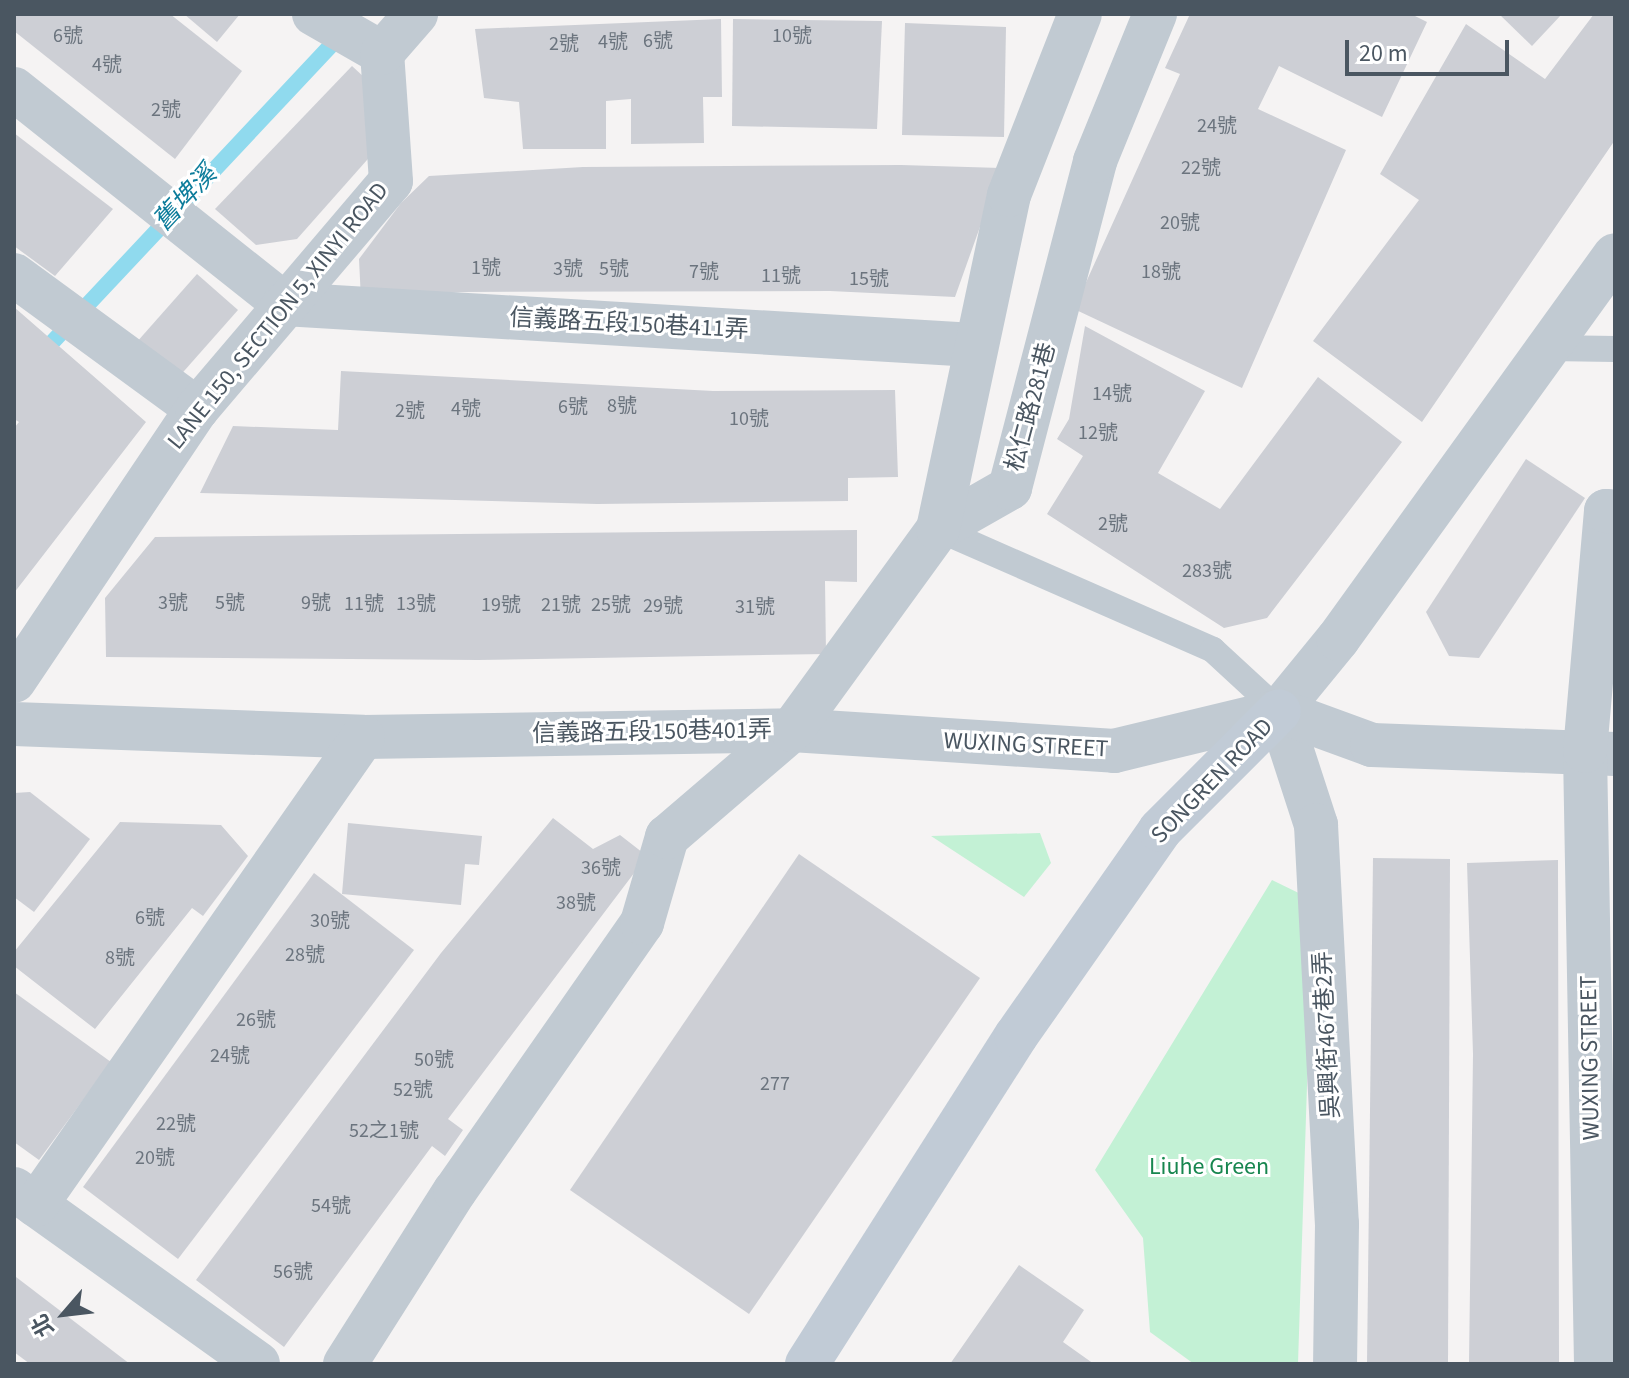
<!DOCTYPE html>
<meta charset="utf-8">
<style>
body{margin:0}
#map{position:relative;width:1629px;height:1378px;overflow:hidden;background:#f5f3f3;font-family:"Source Sans 3","Noto Sans TC",sans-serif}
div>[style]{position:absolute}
.green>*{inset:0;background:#c3f1d5}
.stream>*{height:16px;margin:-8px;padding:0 8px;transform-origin:8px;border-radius:8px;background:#90daee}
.building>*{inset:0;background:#cdcfd5}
.lane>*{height:26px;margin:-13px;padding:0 13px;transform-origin:13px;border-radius:13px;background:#c1cad2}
.street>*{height:44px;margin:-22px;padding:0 22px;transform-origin:22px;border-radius:22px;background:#c1cad2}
.secondary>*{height:44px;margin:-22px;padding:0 22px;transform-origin:22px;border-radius:22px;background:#c1cbd6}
span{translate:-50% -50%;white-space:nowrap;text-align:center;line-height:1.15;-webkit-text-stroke:6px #fff;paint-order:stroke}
.number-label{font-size:20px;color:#6b747e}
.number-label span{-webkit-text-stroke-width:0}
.street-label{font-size:24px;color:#4a5661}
.park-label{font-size:24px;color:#17864f}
.water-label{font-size:26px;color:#0c7c9b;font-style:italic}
.frame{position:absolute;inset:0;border:16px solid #4a5661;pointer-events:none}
.north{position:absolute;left:24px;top:1274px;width:80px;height:80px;-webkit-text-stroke:6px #fff;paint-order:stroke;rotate:242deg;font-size:22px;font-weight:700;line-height:32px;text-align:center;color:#4a5661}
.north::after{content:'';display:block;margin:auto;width:28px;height:36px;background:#4a5661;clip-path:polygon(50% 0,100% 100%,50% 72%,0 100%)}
.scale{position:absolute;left:1345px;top:40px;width:164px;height:36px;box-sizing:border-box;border:4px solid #4a5661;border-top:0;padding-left:10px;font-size:24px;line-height:28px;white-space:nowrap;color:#4a5661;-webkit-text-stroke:6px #fff;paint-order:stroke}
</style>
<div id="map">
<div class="green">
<div style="clip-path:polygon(1040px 833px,1051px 863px,1024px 897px,931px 836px)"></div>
<div style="clip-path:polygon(1272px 880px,1313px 900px,1298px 1364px,1194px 1364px,1150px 1332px,1143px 1238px,1095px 1170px)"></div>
</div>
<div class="stream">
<div style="left:14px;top:383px;width:480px;rotate:-46.8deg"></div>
</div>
<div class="building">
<div style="clip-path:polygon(14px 14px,170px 14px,242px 71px,175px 159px,14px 31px)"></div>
<div style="clip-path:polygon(184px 14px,240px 14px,217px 42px)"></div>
<div style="clip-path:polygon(1190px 14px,1411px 14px,1427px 22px,1382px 117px,1279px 66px,1258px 109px,1346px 150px,1242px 388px,1074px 309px,1180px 74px,1165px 68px)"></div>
<div style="clip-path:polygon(1499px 14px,1562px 14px,1532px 46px)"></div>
<div style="clip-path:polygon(1594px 14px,1615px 14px,1615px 140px,1422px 422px,1313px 341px,1419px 200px,1380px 174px,1466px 24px,1545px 79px)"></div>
<div style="clip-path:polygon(721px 19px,722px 97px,703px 97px,704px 143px,631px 144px,631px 99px,606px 101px,606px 149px,523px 149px,519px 102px,484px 98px,475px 29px)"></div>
<div style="clip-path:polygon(733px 19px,882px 21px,877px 129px,732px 126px)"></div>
<div style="clip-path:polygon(905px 23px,1006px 27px,1004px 137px,902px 135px)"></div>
<div style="clip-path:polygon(352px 66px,406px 116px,297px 239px,256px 245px,215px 209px)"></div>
<div style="clip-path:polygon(14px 133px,113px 209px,55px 276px,14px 246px)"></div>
<div style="clip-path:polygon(901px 165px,1001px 168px,955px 297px,830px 291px,461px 292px,361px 300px,359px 259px,401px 203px,429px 176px,583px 167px)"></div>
<div style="clip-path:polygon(197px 274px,238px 310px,177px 379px,136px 343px)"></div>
<div style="clip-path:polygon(14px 307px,146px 422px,14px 593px,14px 428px,19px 422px,14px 419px)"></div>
<div style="clip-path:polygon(1085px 326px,1205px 391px,1158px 473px,1220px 509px,1318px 377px,1402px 442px,1267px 618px,1224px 628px,1047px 514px,1083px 456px,1057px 439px,1069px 419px)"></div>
<div style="clip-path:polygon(341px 371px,713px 391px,895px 390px,898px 477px,848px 478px,848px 501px,597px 504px,200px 493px,233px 426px,338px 430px)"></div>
<div style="clip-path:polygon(1526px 459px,1585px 498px,1479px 658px,1449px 656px,1426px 612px)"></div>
<div style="clip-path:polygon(857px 530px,857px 582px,825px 581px,826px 654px,478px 660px,106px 657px,105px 598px,155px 537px)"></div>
<div style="clip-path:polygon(30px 792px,90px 839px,34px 912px,14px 897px,14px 793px)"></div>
<div style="clip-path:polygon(553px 818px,593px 849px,620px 835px,647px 856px,448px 1119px,463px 1130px,445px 1156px,432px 1146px,284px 1347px,196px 1280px,441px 953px)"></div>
<div style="clip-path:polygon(120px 822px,221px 825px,248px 856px,203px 916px,192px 908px,95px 1029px,14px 966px,14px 952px)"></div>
<div style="clip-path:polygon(348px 823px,482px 836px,479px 865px,465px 864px,461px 905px,342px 894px)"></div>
<div style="clip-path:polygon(799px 854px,980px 978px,749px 1314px,570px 1190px)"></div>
<div style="clip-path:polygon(1373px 858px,1450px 859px,1448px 1364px,1367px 1364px)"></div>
<div style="clip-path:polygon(1558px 860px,1559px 1364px,1469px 1364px,1473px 1054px,1467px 863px)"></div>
<div style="clip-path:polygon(314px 873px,414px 950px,178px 1259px,83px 1187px)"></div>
<div style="clip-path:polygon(14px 992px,111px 1062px,39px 1160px,14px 1142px)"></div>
<div style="clip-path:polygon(1019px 1265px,1084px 1310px,1063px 1342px,1094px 1364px,950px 1364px)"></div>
<div style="clip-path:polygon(16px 1277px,130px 1364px,30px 1364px,14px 1352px)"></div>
</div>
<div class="lane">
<div style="left:1549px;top:348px;width:66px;rotate:0.9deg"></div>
<div style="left:938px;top:529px;width:300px;rotate:23.7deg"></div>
<div style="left:1213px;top:650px;width:90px;rotate:42.7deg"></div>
</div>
<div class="street">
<div style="left:314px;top:14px;width:78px;rotate:29.8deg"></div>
<div style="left:14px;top:89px;width:345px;rotate:38.5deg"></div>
<div style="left:284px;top:304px;width:691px;rotate:3.4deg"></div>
<div style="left:14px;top:275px;width:227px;rotate:36.2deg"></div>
<div style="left:938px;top:529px;width:83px;rotate:-29.7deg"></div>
<div style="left:1010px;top:488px;width:338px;rotate:-75.4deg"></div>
<div style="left:1095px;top:161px;width:159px;rotate:-67.8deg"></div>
<div style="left:14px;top:681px;width:328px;rotate:-56.1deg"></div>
<div style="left:197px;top:409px;width:299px;rotate:-49.6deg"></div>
<div style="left:391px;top:181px;width:128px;rotate:-94deg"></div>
<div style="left:382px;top:53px;width:52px;rotate:-48.9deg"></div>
<div style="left:1279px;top:711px;width:120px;rotate:72deg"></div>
<div style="left:1316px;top:825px;width:400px;rotate:87deg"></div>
<div style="left:1337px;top:1224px;width:140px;rotate:90.8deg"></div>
<div style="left:1279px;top:711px;width:93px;rotate:-50.7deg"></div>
<div style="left:1338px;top:639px;width:473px;rotate:-54.2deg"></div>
<div style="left:14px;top:724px;width:349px;rotate:2.1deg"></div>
<div style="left:363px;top:737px;width:429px;rotate:-0.9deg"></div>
<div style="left:792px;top:730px;width:323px;rotate:3.7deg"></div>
<div style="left:1114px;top:751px;width:170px;rotate:-13.6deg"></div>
<div style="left:1279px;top:711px;width:99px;rotate:20.1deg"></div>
<div style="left:1372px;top:745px;width:243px;rotate:2.1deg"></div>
<div style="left:14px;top:1189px;width:300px;rotate:35.6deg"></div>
<div style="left:36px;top:1205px;width:571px;rotate:-55.06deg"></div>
<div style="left:345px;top:1364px;width:205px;rotate:-57.6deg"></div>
<div style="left:455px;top:1191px;width:327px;rotate:-55.1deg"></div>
<div style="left:642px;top:923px;width:90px;rotate:-73.8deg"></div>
<div style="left:667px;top:837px;width:165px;rotate:-40.6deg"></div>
<div style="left:792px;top:730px;width:248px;rotate:-54deg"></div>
<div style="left:938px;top:529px;width:341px;rotate:-78deg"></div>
<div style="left:1009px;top:195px;width:194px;rotate:-68.6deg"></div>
<div style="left:1596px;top:1364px;width:613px;rotate:-91.03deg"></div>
<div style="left:1585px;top:751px;width:241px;rotate:-85deg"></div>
<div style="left:1606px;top:511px;width:9px;rotate:6deg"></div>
</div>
<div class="secondary">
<div style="left:807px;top:1364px;width:389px;rotate:-57.5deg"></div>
<div style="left:1016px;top:1036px;width:251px;rotate:-55deg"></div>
<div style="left:1160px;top:830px;width:168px;rotate:-45deg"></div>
</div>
<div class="number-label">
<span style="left:68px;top:36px">6號</span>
<span style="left:792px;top:36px">10號</span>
<span style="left:658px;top:41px">6號</span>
<span style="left:613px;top:42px">4號</span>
<span style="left:564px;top:44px">2號</span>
<span style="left:107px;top:65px">4號</span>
<span style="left:166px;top:110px">2號</span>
<span style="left:1217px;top:126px">24號</span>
<span style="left:1201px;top:168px">22號</span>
<span style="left:1180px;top:223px">20號</span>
<span style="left:486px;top:268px">1號</span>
<span style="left:568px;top:269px">3號</span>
<span style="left:614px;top:269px">5號</span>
<span style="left:704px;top:272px">7號</span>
<span style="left:1161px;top:272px">18號</span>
<span style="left:781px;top:276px">11號</span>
<span style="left:869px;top:279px">15號</span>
<span style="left:1112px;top:394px">14號</span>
<span style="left:622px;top:406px">8號</span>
<span style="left:573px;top:407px">6號</span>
<span style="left:466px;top:409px">4號</span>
<span style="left:410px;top:411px">2號</span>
<span style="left:749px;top:419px">10號</span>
<span style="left:1098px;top:433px">12號</span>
<span style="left:1113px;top:524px">2號</span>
<span style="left:1207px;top:571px">283號</span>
<span style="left:173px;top:603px">3號</span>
<span style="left:230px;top:603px">5號</span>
<span style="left:316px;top:603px">9號</span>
<span style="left:364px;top:604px">11號</span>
<span style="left:416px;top:604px">13號</span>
<span style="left:501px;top:605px">19號</span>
<span style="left:561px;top:605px">21號</span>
<span style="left:611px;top:605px">25號</span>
<span style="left:663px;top:606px">29號</span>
<span style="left:755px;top:607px">31號</span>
<span style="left:601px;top:868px">36號</span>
<span style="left:576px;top:903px">38號</span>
<span style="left:150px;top:918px">6號</span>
<span style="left:330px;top:921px">30號</span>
<span style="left:305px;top:955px">28號</span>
<span style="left:120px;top:958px">8號</span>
<span style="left:256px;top:1020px">26號</span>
<span style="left:230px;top:1056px">24號</span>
<span style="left:434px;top:1060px">50號</span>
<span style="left:775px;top:1084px">277</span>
<span style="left:413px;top:1090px">52號</span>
<span style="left:176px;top:1124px">22號</span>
<span style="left:384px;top:1131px">52之1號</span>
<span style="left:155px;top:1158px">20號</span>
<span style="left:331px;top:1206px">54號</span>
<span style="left:293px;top:1272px">56號</span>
</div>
<div class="street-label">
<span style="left:278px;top:316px;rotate:-51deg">LANE 150, SECTION 5, XINYI ROAD</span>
<span style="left:629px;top:324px;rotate:3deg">信義路五段150巷411弄</span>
<span style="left:1031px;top:407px;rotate:-75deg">松仁路281巷</span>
<span style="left:652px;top:732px;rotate:-1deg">信義路五段150巷401弄</span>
<span style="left:1026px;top:745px;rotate:3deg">WUXING STREET</span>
<span style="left:1212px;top:781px;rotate:-46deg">SONGREN ROAD</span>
<span style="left:1327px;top:1035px;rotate:-93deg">吳興街467巷2弄</span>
<span style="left:1590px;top:1058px;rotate:-91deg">WUXING STREET</span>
</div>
<div class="park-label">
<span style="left:1209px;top:1167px">Liuhe Green</span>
</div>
<div class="water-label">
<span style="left:185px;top:198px;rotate:-47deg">舊埤溪</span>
</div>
<div class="frame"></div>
<div class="north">北</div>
<div class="scale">20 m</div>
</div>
